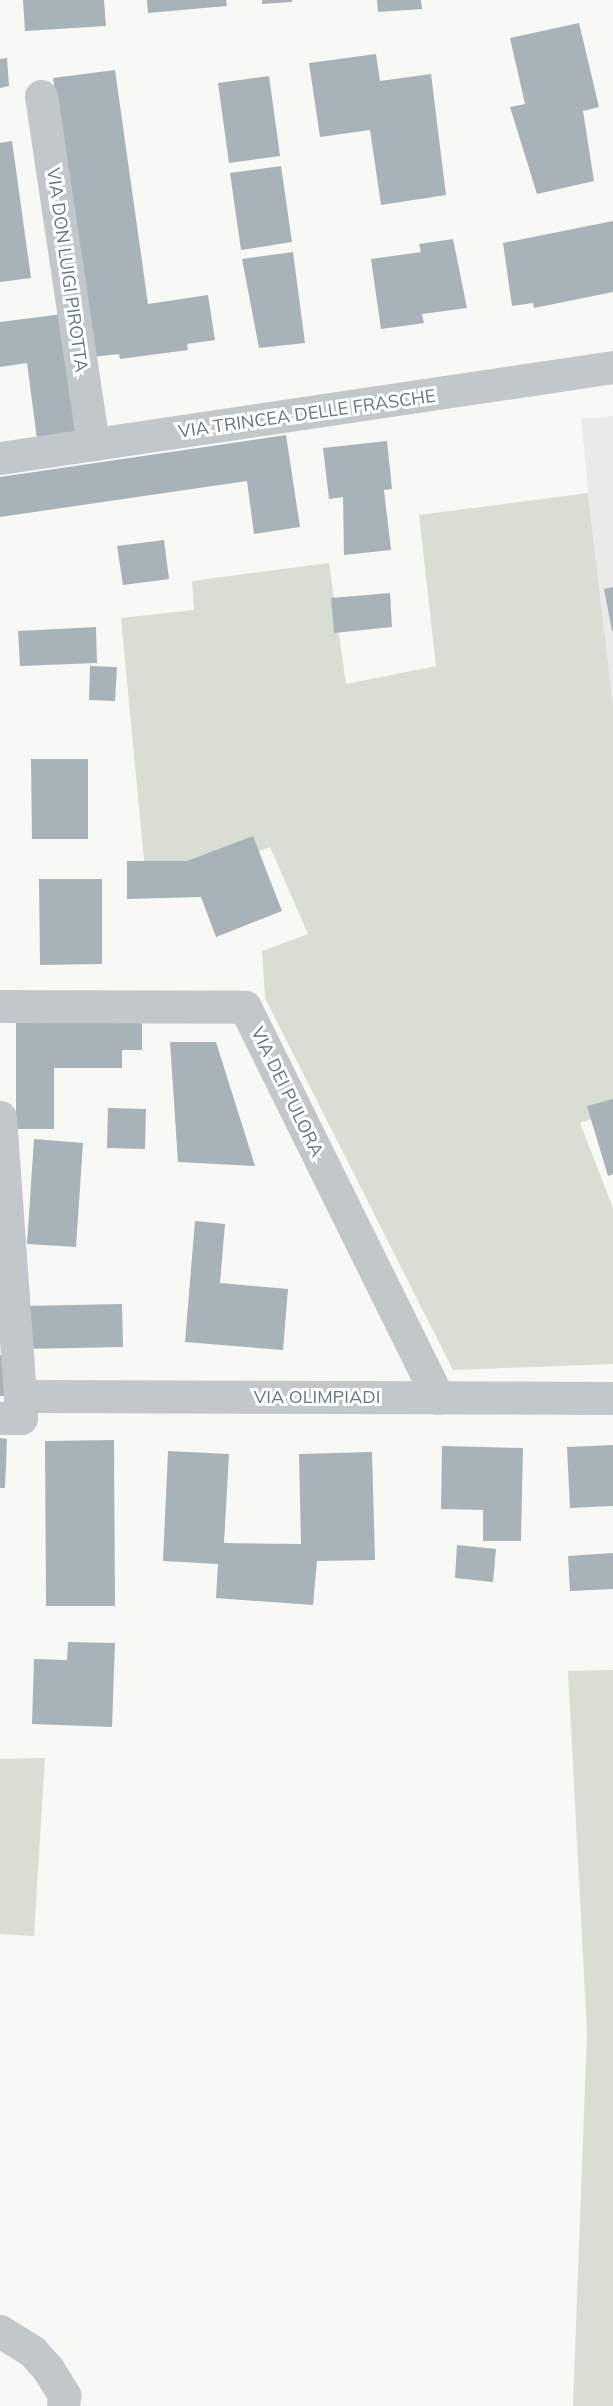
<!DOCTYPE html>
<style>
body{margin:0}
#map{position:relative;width:613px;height:2406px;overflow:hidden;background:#f8f8f5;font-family:Mulish,sans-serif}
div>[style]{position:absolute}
.built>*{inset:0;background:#e9eae9}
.green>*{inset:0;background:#d9ded4}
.building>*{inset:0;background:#a7b3b8}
.minor>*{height:33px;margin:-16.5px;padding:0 16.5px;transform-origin:16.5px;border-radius:16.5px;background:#c1c7ca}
span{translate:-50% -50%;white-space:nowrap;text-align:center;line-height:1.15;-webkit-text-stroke:6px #fff;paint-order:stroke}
.street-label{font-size:18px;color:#617782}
</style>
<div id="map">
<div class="built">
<div style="clip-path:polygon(613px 416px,613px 707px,611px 707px,581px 419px)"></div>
</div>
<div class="green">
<div style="clip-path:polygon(588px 493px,613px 707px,613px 1112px,580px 1123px,613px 1208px,613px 1364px,453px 1370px,265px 998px,262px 951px,308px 934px,270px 847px,205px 871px,145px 870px,121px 618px,194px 610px,192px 581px,329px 563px,346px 684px,436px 666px,419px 515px)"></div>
<div style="clip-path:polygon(613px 1670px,613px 2406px,573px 2406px,587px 2032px,568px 1671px)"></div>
<div style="clip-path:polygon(45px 1758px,34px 1936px,0 1934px,0 1759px)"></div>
</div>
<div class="building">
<div style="clip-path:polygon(23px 0,104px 0,106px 26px,25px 31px)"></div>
<div style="clip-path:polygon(147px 0,226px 0,227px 6px,148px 13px)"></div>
<div style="clip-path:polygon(262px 0,292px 0,292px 2px,262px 4px)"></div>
<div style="clip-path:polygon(377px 0,421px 0,422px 9px,378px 12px)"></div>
<div style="clip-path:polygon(579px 23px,599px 107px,583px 111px,594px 181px,537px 194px,510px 107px,525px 104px,510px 38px)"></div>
<div style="clip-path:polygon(376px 54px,380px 81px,431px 74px,446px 195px,381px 205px,370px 130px,320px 137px,309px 63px)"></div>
<div style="clip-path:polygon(7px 58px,9px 86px,0 88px,0 59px)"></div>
<div style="clip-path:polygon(115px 70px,148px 304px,208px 295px,215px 340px,187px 344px,188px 350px,120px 359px,119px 354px,92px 357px,53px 78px)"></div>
<div style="clip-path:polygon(269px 76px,280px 156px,229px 163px,218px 83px)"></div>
<div style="clip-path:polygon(12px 141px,31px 278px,0 282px,0 143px)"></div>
<div style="clip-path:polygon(281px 166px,292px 242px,241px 250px,230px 173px)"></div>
<div style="clip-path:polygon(613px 221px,613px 292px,534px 308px,533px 303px,512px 306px,503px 243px)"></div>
<div style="clip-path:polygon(453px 239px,467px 308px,422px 314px,424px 323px,381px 329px,371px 259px,421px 252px,419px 244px)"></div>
<div style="clip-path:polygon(293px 252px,305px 343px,259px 348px,242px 259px)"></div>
<div style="clip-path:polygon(63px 314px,80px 433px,37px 439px,27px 363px,0 367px,0 322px)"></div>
<div style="clip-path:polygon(286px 435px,300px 527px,254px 534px,247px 481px,0 517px,0 477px)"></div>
<div style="clip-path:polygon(387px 441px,392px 489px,384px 490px,391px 550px,344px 555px,343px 497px,329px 499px,323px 448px)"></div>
<div style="clip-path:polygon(164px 540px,169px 579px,123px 585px,117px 546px)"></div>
<div style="clip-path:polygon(613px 587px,613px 631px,612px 631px,604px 589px)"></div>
<div style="clip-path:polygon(390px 593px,392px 627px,334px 633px,331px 598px)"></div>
<div style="clip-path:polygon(96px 627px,97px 663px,20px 666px,18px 631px)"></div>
<div style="clip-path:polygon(90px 666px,117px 667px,115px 701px,89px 700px)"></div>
<div style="clip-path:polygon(31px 759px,88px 759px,88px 839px,32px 839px)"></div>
<div style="clip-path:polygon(253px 836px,282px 911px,216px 937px,201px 897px,127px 899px,127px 861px,187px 861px)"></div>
<div style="clip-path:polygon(39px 879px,102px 879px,102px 964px,40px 965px)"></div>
<div style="clip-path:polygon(16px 1021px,142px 1021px,142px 1050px,122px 1050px,122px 1068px,54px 1068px,54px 1129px,16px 1129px)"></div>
<div style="clip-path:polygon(170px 1042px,216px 1042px,255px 1166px,178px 1162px)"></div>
<div style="clip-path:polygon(613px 1099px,613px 1174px,608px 1176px,587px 1106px)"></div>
<div style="clip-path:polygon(108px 1108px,146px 1109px,145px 1149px,107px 1148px)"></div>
<div style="clip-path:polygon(34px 1139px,83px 1143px,76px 1247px,27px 1244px)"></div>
<div style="clip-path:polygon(195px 1221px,225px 1224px,220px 1283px,288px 1289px,283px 1350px,185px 1342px)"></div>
<div style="clip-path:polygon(122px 1304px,123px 1347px,24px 1349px,23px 1306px)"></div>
<div style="clip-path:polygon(0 1355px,10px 1355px,11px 1396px,0 1396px)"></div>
<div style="clip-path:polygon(0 1438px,7px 1439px,5px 1488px,0 1488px)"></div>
<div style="clip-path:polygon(114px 1440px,115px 1606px,46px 1606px,45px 1441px)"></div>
<div style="clip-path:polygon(613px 1445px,613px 1506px,570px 1508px,567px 1447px)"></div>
<div style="clip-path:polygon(442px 1446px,523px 1448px,521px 1541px,483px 1541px,483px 1510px,441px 1509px)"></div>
<div style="clip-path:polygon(168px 1451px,229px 1454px,224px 1543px,301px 1544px,299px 1454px,372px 1452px,375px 1560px,317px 1561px,313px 1605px,216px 1598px,218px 1564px,163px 1561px)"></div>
<div style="clip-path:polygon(457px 1545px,496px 1549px,493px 1582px,455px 1578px)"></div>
<div style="clip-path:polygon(613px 1553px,613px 1589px,570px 1591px,568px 1556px)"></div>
<div style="clip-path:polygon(68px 1642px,115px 1643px,112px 1727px,32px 1724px,34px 1659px,67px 1660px)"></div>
</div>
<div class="minor">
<div style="left:41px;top:96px;width:352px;rotate:81.5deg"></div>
<div style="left:0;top:458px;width:620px;rotate:-8.44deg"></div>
<div style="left:0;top:1006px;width:245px;rotate:0.2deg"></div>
<div style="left:245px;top:1007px;width:436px;rotate:63.7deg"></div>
<div style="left:0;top:1117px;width:280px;rotate:85.9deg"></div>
<div style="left:0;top:1418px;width:21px"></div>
<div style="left:21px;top:1418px;width:22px;rotate:-93deg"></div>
<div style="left:20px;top:1396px;width:593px;rotate:0.19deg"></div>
<div style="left:0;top:2331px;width:38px;rotate:32deg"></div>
<div style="left:32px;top:2351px;width:24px;rotate:48deg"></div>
<div style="left:48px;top:2369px;width:31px;rotate:58deg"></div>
<div style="left:64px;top:2395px;width:11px;rotate:95deg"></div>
</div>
<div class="street-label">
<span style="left:67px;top:270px;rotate:82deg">VIA DON LUIGI PIROTTA</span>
<span style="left:307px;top:414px;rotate:-8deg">VIA TRINCEA DELLE FRASCHE</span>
<span style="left:287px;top:1092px;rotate:64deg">VIA DEI PULORA</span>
<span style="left:317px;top:1397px">VIA OLIMPIADI</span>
</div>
</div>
